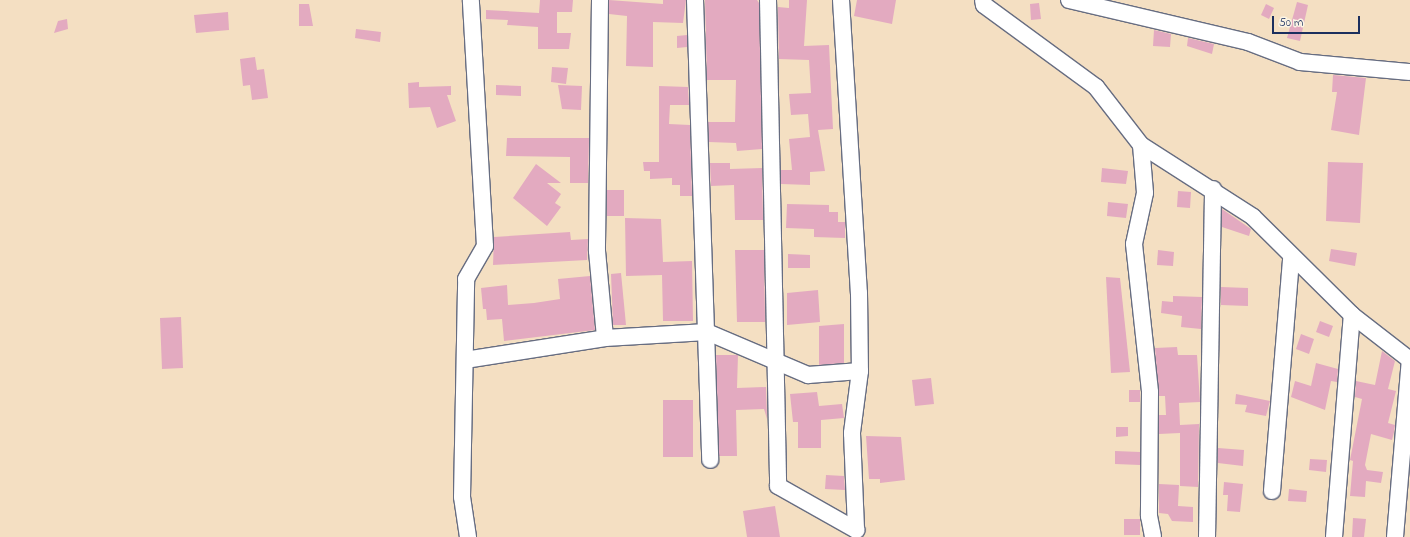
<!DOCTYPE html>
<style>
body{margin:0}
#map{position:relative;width:1410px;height:537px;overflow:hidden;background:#f4dfc2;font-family:"Indie Flower",sans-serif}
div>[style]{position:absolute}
.building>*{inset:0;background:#e3aac0}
.roads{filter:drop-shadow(1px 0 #676d81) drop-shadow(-1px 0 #676d81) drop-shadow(0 1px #676d81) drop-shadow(0 -1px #676d81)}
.minor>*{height:16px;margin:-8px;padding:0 8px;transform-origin:8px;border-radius:8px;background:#fff}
span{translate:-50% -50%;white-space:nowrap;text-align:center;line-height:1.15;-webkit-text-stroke:3px #fcf5e5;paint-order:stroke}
.scale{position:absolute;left:1272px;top:16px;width:88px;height:18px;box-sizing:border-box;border:2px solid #1b2f5e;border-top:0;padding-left:5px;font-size:12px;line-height:14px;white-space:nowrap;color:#1b2f5e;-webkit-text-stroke:3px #fcf5e5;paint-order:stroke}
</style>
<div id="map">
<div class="building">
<div style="clip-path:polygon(540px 0,573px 0,572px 12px,557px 12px,557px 33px,571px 33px,569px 49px,538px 49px,538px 27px,507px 25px,508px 20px,486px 19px,486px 10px,539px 13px)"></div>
<div style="clip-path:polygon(609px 0,663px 4px,663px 0,686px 0,683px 23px,653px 22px,653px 67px,626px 66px,627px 16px,609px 14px)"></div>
<div style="clip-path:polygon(705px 0,757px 0,759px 3px,762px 149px,737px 151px,736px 143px,709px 142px,708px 122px,735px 122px,736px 80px,707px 80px)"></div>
<div style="clip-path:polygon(789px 0,807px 0,804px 46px,829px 45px,833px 129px,818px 130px,825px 171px,810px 172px,810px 185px,781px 184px,781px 170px,792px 170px,789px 139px,810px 137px,808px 114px,791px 115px,789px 94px,811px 93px,809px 60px,779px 59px,778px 7px,789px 8px)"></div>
<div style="clip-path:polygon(857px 0,896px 0,892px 24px,854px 16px)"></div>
<div style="clip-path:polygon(1297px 2px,1308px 5px,1300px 41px,1287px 38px)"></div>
<div style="clip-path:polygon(1039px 3px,1041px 19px,1031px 20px,1030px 4px)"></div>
<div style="clip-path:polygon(299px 4px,309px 4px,313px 26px,299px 26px)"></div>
<div style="clip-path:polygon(1266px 4px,1274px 8px,1269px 19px,1261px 15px)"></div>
<div style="clip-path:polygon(228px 12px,229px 30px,196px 33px,194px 15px)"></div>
<div style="clip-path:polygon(67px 19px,68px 29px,54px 33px,58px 21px)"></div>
<div style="clip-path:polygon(356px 29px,381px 32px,380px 42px,355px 38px)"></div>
<div style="clip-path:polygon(1154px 30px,1171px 34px,1170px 47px,1153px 46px)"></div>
<div style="clip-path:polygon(687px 35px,687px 47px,677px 48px,677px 36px)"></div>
<div style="clip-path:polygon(1188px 38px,1214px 44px,1212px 54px,1187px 46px)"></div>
<div style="clip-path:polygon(255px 57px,257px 70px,264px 69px,268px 98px,252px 100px,250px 85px,243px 86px,240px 59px)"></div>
<div style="clip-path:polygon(552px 67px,568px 68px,566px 84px,551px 82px)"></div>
<div style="clip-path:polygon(1333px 75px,1366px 78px,1359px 135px,1331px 130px,1337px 92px,1332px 92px)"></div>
<div style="clip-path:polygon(419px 82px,419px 87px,451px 86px,451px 95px,447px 95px,456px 121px,437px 128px,430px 107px,409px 108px,408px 83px)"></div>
<div style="clip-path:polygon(496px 85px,521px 86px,521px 96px,496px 95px)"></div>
<div style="clip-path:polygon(558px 85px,582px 86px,581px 110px,562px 109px)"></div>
<div style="clip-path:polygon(659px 86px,688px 87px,689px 105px,670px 105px,669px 124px,690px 125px,692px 196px,680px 196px,680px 185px,672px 185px,672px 178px,650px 179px,650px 171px,644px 171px,643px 162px,659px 162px)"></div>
<div style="clip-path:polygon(507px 138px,589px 138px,588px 183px,570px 183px,570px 157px,506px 156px)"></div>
<div style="clip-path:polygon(1328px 162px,1363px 163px,1360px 223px,1326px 221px)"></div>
<div style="clip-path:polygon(710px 163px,730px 163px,730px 169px,762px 168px,763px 220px,735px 220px,734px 185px,711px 186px)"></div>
<div style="clip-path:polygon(536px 164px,561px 183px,547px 183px,561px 194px,555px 203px,561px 207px,547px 226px,513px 198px)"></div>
<div style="clip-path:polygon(1102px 168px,1128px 171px,1126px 184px,1101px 182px)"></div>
<div style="clip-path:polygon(607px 190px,624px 190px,624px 216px,607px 216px)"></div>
<div style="clip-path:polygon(1178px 191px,1191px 192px,1190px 208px,1177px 207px)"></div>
<div style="clip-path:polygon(1108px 202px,1128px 204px,1126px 218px,1107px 216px)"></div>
<div style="clip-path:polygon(787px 204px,829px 205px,829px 212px,838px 212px,838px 222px,845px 222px,845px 238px,814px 237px,814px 229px,786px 228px)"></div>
<div style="clip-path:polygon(1222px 209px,1251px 229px,1249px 236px,1222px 227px)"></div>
<div style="clip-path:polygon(625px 218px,661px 219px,663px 262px,692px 261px,693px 321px,663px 321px,662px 275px,626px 276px)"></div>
<div style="clip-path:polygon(570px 232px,571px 240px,588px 239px,587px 260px,493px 265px,494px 237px)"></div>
<div style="clip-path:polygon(1331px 249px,1357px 253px,1355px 266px,1329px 261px)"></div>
<div style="clip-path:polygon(735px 250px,764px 250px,765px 322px,737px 322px)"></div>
<div style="clip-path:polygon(1158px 250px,1174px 252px,1173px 266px,1157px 265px)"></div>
<div style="clip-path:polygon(788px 254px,810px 255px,810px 268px,788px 268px)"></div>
<div style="clip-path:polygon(621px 273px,626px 325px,613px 325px,611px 274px)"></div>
<div style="clip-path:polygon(590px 276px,595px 330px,504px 341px,502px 319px,487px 320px,486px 309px,483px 309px,481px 288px,507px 285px,508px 305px,534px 303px,560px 299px,558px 279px)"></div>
<div style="clip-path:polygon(1106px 277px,1120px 278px,1130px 372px,1111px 373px)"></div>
<div style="clip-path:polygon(1221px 287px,1248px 288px,1248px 306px,1221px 305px)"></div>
<div style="clip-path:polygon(818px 290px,820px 322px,787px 325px,787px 293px)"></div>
<div style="clip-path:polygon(1173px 296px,1202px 297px,1201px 329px,1181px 327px,1182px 316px,1161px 313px,1162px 301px,1173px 302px)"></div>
<div style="clip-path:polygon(181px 317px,183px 368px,162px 369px,160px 318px)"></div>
<div style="clip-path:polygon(1320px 321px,1333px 326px,1329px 337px,1316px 332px)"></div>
<div style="clip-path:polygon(844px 324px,844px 363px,819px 365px,819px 326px)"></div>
<div style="clip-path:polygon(1301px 334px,1314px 339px,1309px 354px,1296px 349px)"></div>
<div style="clip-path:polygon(1177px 347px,1178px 355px,1197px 355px,1200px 402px,1179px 403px,1180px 425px,1199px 424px,1198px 487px,1180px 486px,1180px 433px,1159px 434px,1159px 415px,1166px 415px,1165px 396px,1159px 396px,1155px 348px)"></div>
<div style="clip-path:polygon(1382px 351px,1395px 361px,1388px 389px,1396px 391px,1388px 423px,1395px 425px,1394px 432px,1392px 440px,1371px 434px,1365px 465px,1367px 470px,1383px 472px,1381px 483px,1366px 481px,1365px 497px,1350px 496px,1353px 461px,1350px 460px,1362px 399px,1355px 397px,1356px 381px,1375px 385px)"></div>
<div style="clip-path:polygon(716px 355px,738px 355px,737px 388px,766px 387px,767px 419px,764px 409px,736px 410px,737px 456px,719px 456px)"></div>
<div style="clip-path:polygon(1316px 363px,1338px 369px,1337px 382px,1331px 381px,1325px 410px,1291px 397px,1295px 381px,1311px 386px)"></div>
<div style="clip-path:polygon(931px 378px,934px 404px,915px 406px,912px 380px)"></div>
<div style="clip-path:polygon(1129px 390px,1140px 390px,1140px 402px,1129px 402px)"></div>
<div style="clip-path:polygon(817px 392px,819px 406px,842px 404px,844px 418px,821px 420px,821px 448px,798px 448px,798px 422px,793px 422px,790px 394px)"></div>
<div style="clip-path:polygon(1236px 394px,1270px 401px,1266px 416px,1245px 412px,1247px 405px,1235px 404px)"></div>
<div style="clip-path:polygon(663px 400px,693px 400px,693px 457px,663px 457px)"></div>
<div style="clip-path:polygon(1116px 427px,1128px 427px,1128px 436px,1116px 437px)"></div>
<div style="clip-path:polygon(866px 436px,901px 437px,905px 480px,880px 483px,880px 479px,869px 479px)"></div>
<div style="clip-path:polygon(1218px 448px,1244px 450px,1243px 466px,1218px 463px)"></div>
<div style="clip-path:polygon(1115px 451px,1140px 452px,1140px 465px,1115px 464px)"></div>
<div style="clip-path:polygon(1310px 459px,1327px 460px,1326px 472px,1309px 470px)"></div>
<div style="clip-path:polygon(826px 475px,844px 476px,845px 490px,825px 489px)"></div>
<div style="clip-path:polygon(1224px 482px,1243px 484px,1240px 512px,1227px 511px,1228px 495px,1223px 495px)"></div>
<div style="clip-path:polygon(1159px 484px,1179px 485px,1178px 506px,1193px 507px,1193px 522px,1172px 521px,1168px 514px,1159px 513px)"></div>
<div style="clip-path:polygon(1289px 489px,1307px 491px,1306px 502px,1288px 501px)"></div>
<div style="clip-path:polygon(775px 506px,780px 537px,747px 537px,743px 511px)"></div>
<div style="clip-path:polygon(1353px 518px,1366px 519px,1364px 537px,1352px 537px)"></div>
<div style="clip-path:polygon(1124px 519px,1140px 519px,1140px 535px,1124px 535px)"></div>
</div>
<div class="roads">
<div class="minor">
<div style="left:600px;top:0;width:251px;rotate:90.7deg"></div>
<div style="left:597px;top:251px;width:87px;rotate:84.7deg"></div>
<div style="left:695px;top:0;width:460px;rotate:88.1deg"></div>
<div style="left:768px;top:0;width:486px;rotate:88.8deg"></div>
<div style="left:778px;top:486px;width:90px;rotate:29.4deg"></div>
<div style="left:841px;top:0;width:294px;rotate:86.5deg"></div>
<div style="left:859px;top:293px;width:78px;rotate:89.3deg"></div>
<div style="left:860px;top:371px;width:63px;rotate:97.4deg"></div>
<div style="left:852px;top:433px;width:97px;rotate:87.6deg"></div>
<div style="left:983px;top:0;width:5px;rotate:79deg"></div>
<div style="left:984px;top:5px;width:139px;rotate:36.2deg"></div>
<div style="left:1096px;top:87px;width:73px;rotate:52.2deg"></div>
<div style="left:1141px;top:145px;width:133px;rotate:32.7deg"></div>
<div style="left:1253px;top:217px;width:139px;rotate:44.7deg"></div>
<div style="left:1352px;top:315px;width:73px;rotate:37.8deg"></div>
<div style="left:1069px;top:0;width:184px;rotate:13.2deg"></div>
<div style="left:1248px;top:42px;width:56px;rotate:21deg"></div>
<div style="left:1300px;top:62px;width:110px;rotate:5.2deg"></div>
<div style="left:1141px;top:145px;width:48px;rotate:85.2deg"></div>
<div style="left:1145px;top:193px;width:52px;rotate:102.2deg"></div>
<div style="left:1134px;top:244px;width:149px;rotate:83.8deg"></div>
<div style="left:1150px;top:392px;width:124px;rotate:90.5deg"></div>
<div style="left:1149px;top:516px;width:21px;rotate:79deg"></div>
<div style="left:465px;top:360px;width:142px;rotate:-8.9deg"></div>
<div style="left:605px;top:338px;width:102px;rotate:-3.4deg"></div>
<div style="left:707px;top:332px;width:110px;rotate:23.1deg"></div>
<div style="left:808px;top:375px;width:52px;rotate:-4.4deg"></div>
<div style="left:1272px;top:491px;width:234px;rotate:-85.3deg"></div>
<div style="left:468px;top:537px;width:40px;rotate:-98.5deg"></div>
<div style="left:462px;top:497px;width:218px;rotate:-88.9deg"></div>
<div style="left:466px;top:279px;width:38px;rotate:-60deg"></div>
<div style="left:485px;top:246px;width:246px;rotate:-93.3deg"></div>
<div style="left:1207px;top:537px;width:348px;rotate:-89deg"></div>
<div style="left:1334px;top:537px;width:223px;rotate:-85.4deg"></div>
<div style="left:1395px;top:537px;width:178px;rotate:-85.2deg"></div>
</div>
</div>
<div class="scale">50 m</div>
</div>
